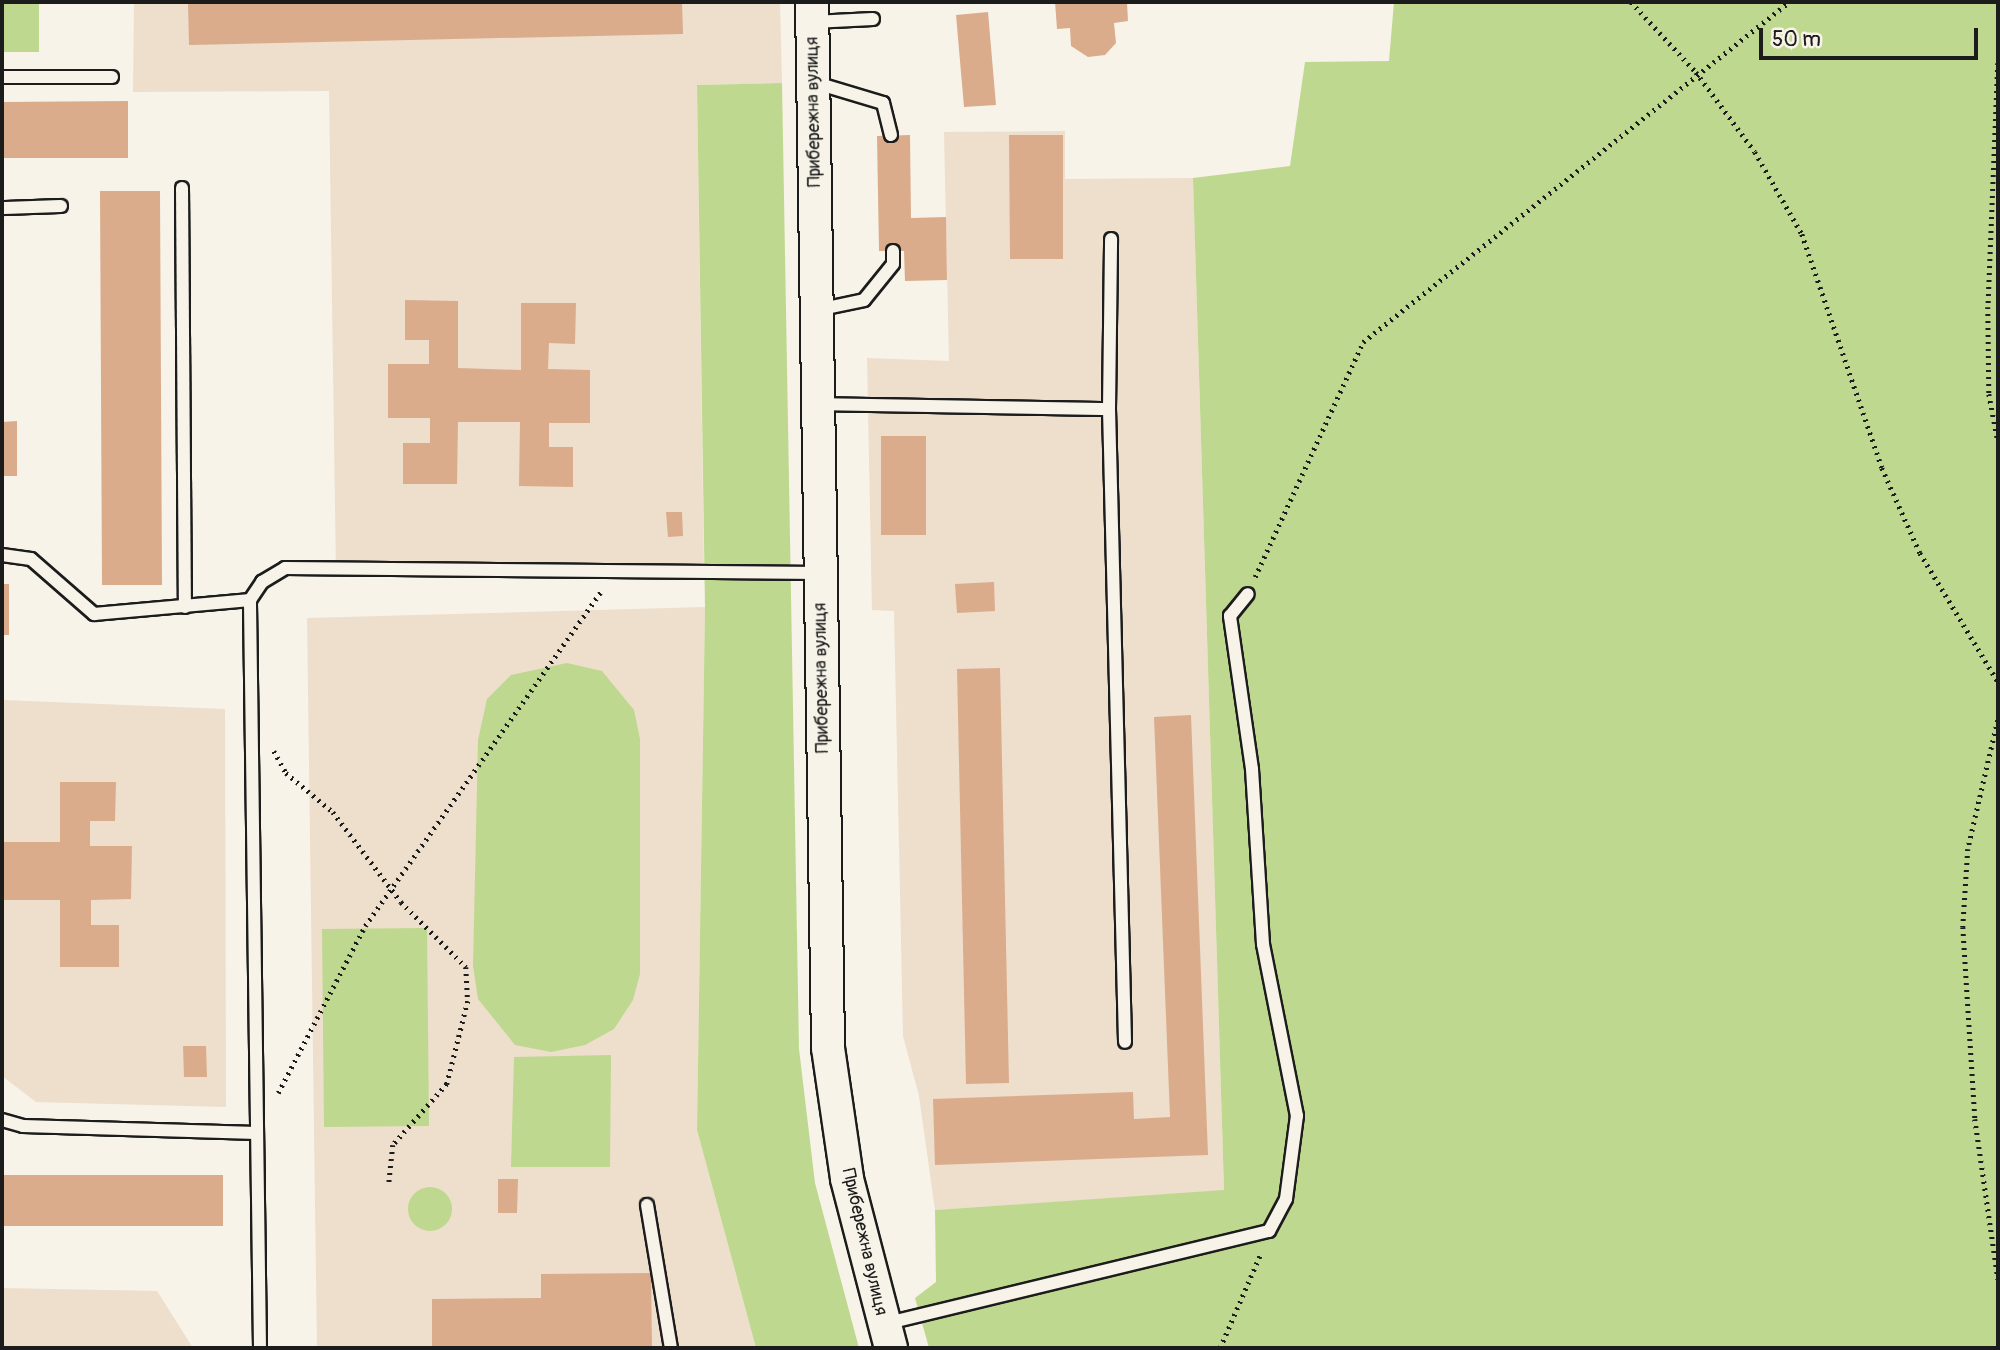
<!DOCTYPE html>
<meta charset="utf-8">
<style>
body{margin:0}
#map{position:relative;width:2000px;height:1350px;overflow:hidden;background:#f7f3e8;font-family:Pangolin,sans-serif}
div>[style]{position:absolute}
.built>*{inset:0;background:#eedecc}
.green>*{inset:0;background:#bfd88f}
.round{border-radius:50%}
.building>*{inset:0;background:#daac8c}
.path>*{height:4.5px;margin-top:-2.25px;transform-origin:0;background:repeating-linear-gradient(90deg,#1c1c1c 0 2px,transparent 0 7px)}
.roads{filter:drop-shadow(2px 0 #1c1c1c) drop-shadow(-2px 0 #1c1c1c) drop-shadow(0 2px #1c1c1c) drop-shadow(0 -2px #1c1c1c)}
.service>*{height:12px;margin:-6px;padding:0 6px;transform-origin:6px;border-radius:6px;background:#f7f3e8}
.tertiary>*{height:32px;margin:-16px;padding:0 16px;transform-origin:16px;border-radius:16px;background:#f7f3e8}
span{translate:-50% -50%;white-space:nowrap;text-align:center;line-height:1.15;-webkit-text-stroke:7px #f7f3e8;paint-order:stroke}
.street-label{font-size:18px;color:#1c1c1c}
.frame{position:absolute;inset:0;border:4px solid #1c1c1c;pointer-events:none}
.scale{position:absolute;left:1759px;top:28px;width:219px;height:32px;box-sizing:border-box;border:4px solid #1c1c1c;border-top:0;padding-left:9px;font-size:21px;line-height:24px;white-space:nowrap;color:#1c1c1c;-webkit-text-stroke:5px #f7f3e8;paint-order:stroke}
</style>
<div id="map">
<div class="built">
<div style="clip-path:polygon(134px 2px,780px 2px,782px 83px,697px 85px,704px 570px,336px 575px,329px 91px,133px 92px)"></div>
<div style="clip-path:polygon(1065px 131px,1065px 179px,1193px 178px,1224px 1191px,935px 1210px,919px 1096px,903px 1036px,894px 611px,872px 610px,867px 358px,949px 361px,944px 132px)"></div>
<div style="clip-path:polygon(705px 607px,697px 1130px,756px 1348px,317px 1348px,307px 618px)"></div>
<div style="clip-path:polygon(2px 700px,225px 709px,226px 1107px,36px 1102px,2px 1076px)"></div>
<div style="clip-path:polygon(2px 1288px,157px 1291px,193px 1348px,2px 1348px)"></div>
</div>
<div class="green">
<div style="clip-path:polygon(2px 2px,39px 2px,39px 52px,2px 52px)"></div>
<div style="clip-path:polygon(1394px 2px,1998px 2px,1998px 1348px,929px 1348px,915px 1298px,936px 1282px,935px 1210px,1224px 1190px,1193px 178px,1290px 166px,1305px 62px,1389px 61px)"></div>
<div style="clip-path:polygon(782px 83px,799px 1049px,815px 1183px,859px 1348px,756px 1348px,697px 1130px,705px 607px,697px 85px)"></div>
<div style="clip-path:polygon(567px 663px,602px 671px,634px 710px,640px 739px,640px 974px,633px 1000px,614px 1029px,585px 1045px,551px 1052px,515px 1045px,478px 999px,473px 966px,478px 740px,487px 699px,511px 675px)"></div>
<div style="clip-path:polygon(427px 928px,429px 1126px,324px 1127px,322px 929px)"></div>
<div style="clip-path:polygon(611px 1055px,610px 1167px,511px 1167px,514px 1057px)"></div>
<div class="round" style="left:408px;top:1187px;width:44px;height:44px"></div>
</div>
<div class="building">
<div style="clip-path:polygon(188px 2px,682px 2px,683px 34px,189px 45px)"></div>
<div style="clip-path:polygon(1055px 2px,1127px 2px,1128px 21px,1114px 23px,1116px 43px,1105px 55px,1088px 57px,1071px 46px,1070px 28px,1057px 29px)"></div>
<div style="clip-path:polygon(988px 12px,996px 105px,964px 107px,956px 15px)"></div>
<div style="clip-path:polygon(128px 101px,128px 158px,2px 158px,2px 102px)"></div>
<div style="clip-path:polygon(910px 135px,911px 218px,946px 217px,947px 280px,905px 281px,904px 251px,879px 251px,877px 136px)"></div>
<div style="clip-path:polygon(1009px 135px,1063px 135px,1063px 259px,1010px 259px)"></div>
<div style="clip-path:polygon(100px 191px,160px 191px,162px 585px,102px 585px)"></div>
<div style="clip-path:polygon(405px 300px,458px 301px,458px 368px,521px 370px,521px 303px,576px 303px,575px 344px,549px 343px,548px 369px,590px 370px,590px 423px,549px 423px,549px 447px,573px 447px,573px 487px,519px 486px,520px 422px,458px 422px,457px 484px,403px 484px,403px 443px,430px 443px,430px 418px,388px 418px,388px 364px,429px 364px,429px 340px,405px 340px)"></div>
<div style="clip-path:polygon(17px 421px,17px 476px,2px 476px,2px 422px)"></div>
<div style="clip-path:polygon(881px 436px,926px 436px,926px 535px,881px 535px)"></div>
<div style="clip-path:polygon(666px 512px,682px 512px,683px 536px,668px 537px)"></div>
<div style="clip-path:polygon(994px 582px,995px 611px,957px 613px,955px 584px)"></div>
<div style="clip-path:polygon(2px 584px,9px 584px,9px 635px,2px 635px)"></div>
<div style="clip-path:polygon(1000px 668px,1009px 1083px,966px 1084px,957px 669px)"></div>
<div style="clip-path:polygon(1191px 715px,1208px 1155px,935px 1165px,933px 1099px,1133px 1092px,1134px 1119px,1170px 1117px,1154px 717px)"></div>
<div style="clip-path:polygon(60px 782px,116px 782px,115px 821px,90px 821px,90px 846px,132px 846px,131px 899px,91px 900px,91px 925px,119px 925px,119px 967px,60px 967px,60px 900px,2px 900px,2px 842px,60px 842px)"></div>
<div style="clip-path:polygon(183px 1046px,206px 1046px,207px 1077px,184px 1077px)"></div>
<div style="clip-path:polygon(2px 1175px,223px 1175px,223px 1226px,2px 1226px)"></div>
<div style="clip-path:polygon(498px 1179px,518px 1179px,517px 1213px,498px 1213px)"></div>
<div style="clip-path:polygon(651px 1273px,652px 1348px,432px 1348px,432px 1299px,541px 1298px,541px 1274px)"></div>
</div>
<div class="path">
<div style="left:1631px;top:2px;width:96px;rotate:47.1deg"></div>
<div style="left:1696px;top:72px;width:99px;rotate:53.6deg"></div>
<div style="left:1755px;top:152px;width:95px;rotate:60.2deg"></div>
<div style="left:1802px;top:234px;width:247px;rotate:71.1deg"></div>
<div style="left:1882px;top:468px;width:93px;rotate:65.9deg"></div>
<div style="left:1920px;top:553px;width:151px;rotate:58.8deg"></div>
<div style="left:1998px;top:63px;width:244px;rotate:92.3deg"></div>
<div style="left:1988px;top:307px;width:87px;rotate:89.3deg"></div>
<div style="left:1989px;top:394px;width:48px;rotate:79.2deg"></div>
<div style="left:1255px;top:577px;width:259px;rotate:-65.3deg"></div>
<div style="left:1363px;top:342px;width:545px;rotate:-38.59deg"></div>
<div style="left:1998px;top:720px;width:132px;rotate:103.1deg"></div>
<div style="left:1968px;top:849px;width:78px;rotate:93.7deg"></div>
<div style="left:1963px;top:927px;width:192px;rotate:86.4deg"></div>
<div style="left:1975px;top:1119px;width:162px;rotate:81.8deg"></div>
<div style="left:274px;top:751px;width:25px;rotate:61deg"></div>
<div style="left:286px;top:773px;width:61px;rotate:39.7deg"></div>
<div style="left:333px;top:812px;width:113px;rotate:52.9deg"></div>
<div style="left:401px;top:902px;width:92px;rotate:45deg"></div>
<div style="left:466px;top:967px;width:34px;rotate:87deg"></div>
<div style="left:468px;top:1001px;width:86px;rotate:104.2deg"></div>
<div style="left:447px;top:1084px;width:81px;rotate:131.5deg"></div>
<div style="left:393px;top:1145px;width:37px;rotate:96deg"></div>
<div style="left:278px;top:1093px;width:188px;rotate:-62.5deg"></div>
<div style="left:365px;top:926px;width:411px;rotate:-54.8deg"></div>
<div style="left:1220px;top:1348px;width:103px;rotate:-66.7deg"></div>
</div>
<div class="roads">
<div class="service">
<div style="left:813px;top:22px;width:60px;rotate:-2.9deg"></div>
<div style="left:2px;top:77px;width:110px"></div>
<div style="left:813px;top:82px;width:73px;rotate:16.7deg"></div>
<div style="left:883px;top:103px;width:33px;rotate:76deg"></div>
<div style="left:182px;top:188px;width:419px;rotate:89.6deg"></div>
<div style="left:2px;top:208px;width:59px;rotate:-1.9deg"></div>
<div style="left:817px;top:310px;width:48px;rotate:-12deg"></div>
<div style="left:864px;top:300px;width:46px;rotate:-51.1deg"></div>
<div style="left:893px;top:264px;width:13px;rotate:-90deg"></div>
<div style="left:819px;top:404px;width:290px;rotate:1deg"></div>
<div style="left:1109px;top:409px;width:633px;rotate:88.55deg"></div>
<div style="left:1109px;top:409px;width:170px;rotate:-89.3deg"></div>
<div style="left:2px;top:555px;width:29px;rotate:8deg"></div>
<div style="left:31px;top:559px;width:84px;rotate:41.1deg"></div>
<div style="left:94px;top:614px;width:157px;rotate:-5.1deg"></div>
<div style="left:2px;top:1120px;width:22px;rotate:16deg"></div>
<div style="left:23px;top:1126px;width:234px;rotate:1.7deg"></div>
<div style="left:647px;top:1205px;width:145px;rotate:80.5deg"></div>
<div style="left:884px;top:1324px;width:396px;rotate:-13.6deg"></div>
<div style="left:1269px;top:1231px;width:36px;rotate:-62deg"></div>
<div style="left:1286px;top:1199px;width:84px;rotate:-82.5deg"></div>
<div style="left:1297px;top:1116px;width:175px;rotate:-101.2deg"></div>
<div style="left:1263px;top:944px;width:175px;rotate:-93.6deg"></div>
<div style="left:1252px;top:769px;width:155px;rotate:-98.2deg"></div>
<div style="left:1230px;top:616px;width:28px;rotate:-51deg"></div>
<div style="left:260px;top:1348px;width:748px;rotate:-90.77deg"></div>
<div style="left:250px;top:600px;width:22px;rotate:-56deg"></div>
<div style="left:262px;top:582px;width:27px;rotate:-31deg"></div>
<div style="left:285px;top:568px;width:535px;rotate:0.54deg"></div>
</div>
<div class="tertiary">
<div style="left:812px;top:2px;width:1046px;rotate:89.12deg"></div>
<div style="left:828px;top:1048px;width:132px;rotate:81.7deg"></div>
<div style="left:847px;top:1179px;width:175px;rotate:75.4deg"></div>
</div>
</div>
<div class="street-label">
<span style="left:814px;top:112px;rotate:-91deg">Прибережна вулиця</span>
<span style="left:822px;top:678px;rotate:-91deg">Прибережна вулиця</span>
<span style="left:864px;top:1242px;rotate:77deg">Прибережна вулиця</span>
</div>
<div class="frame"></div>
<div class="scale">50 m</div>
</div>
